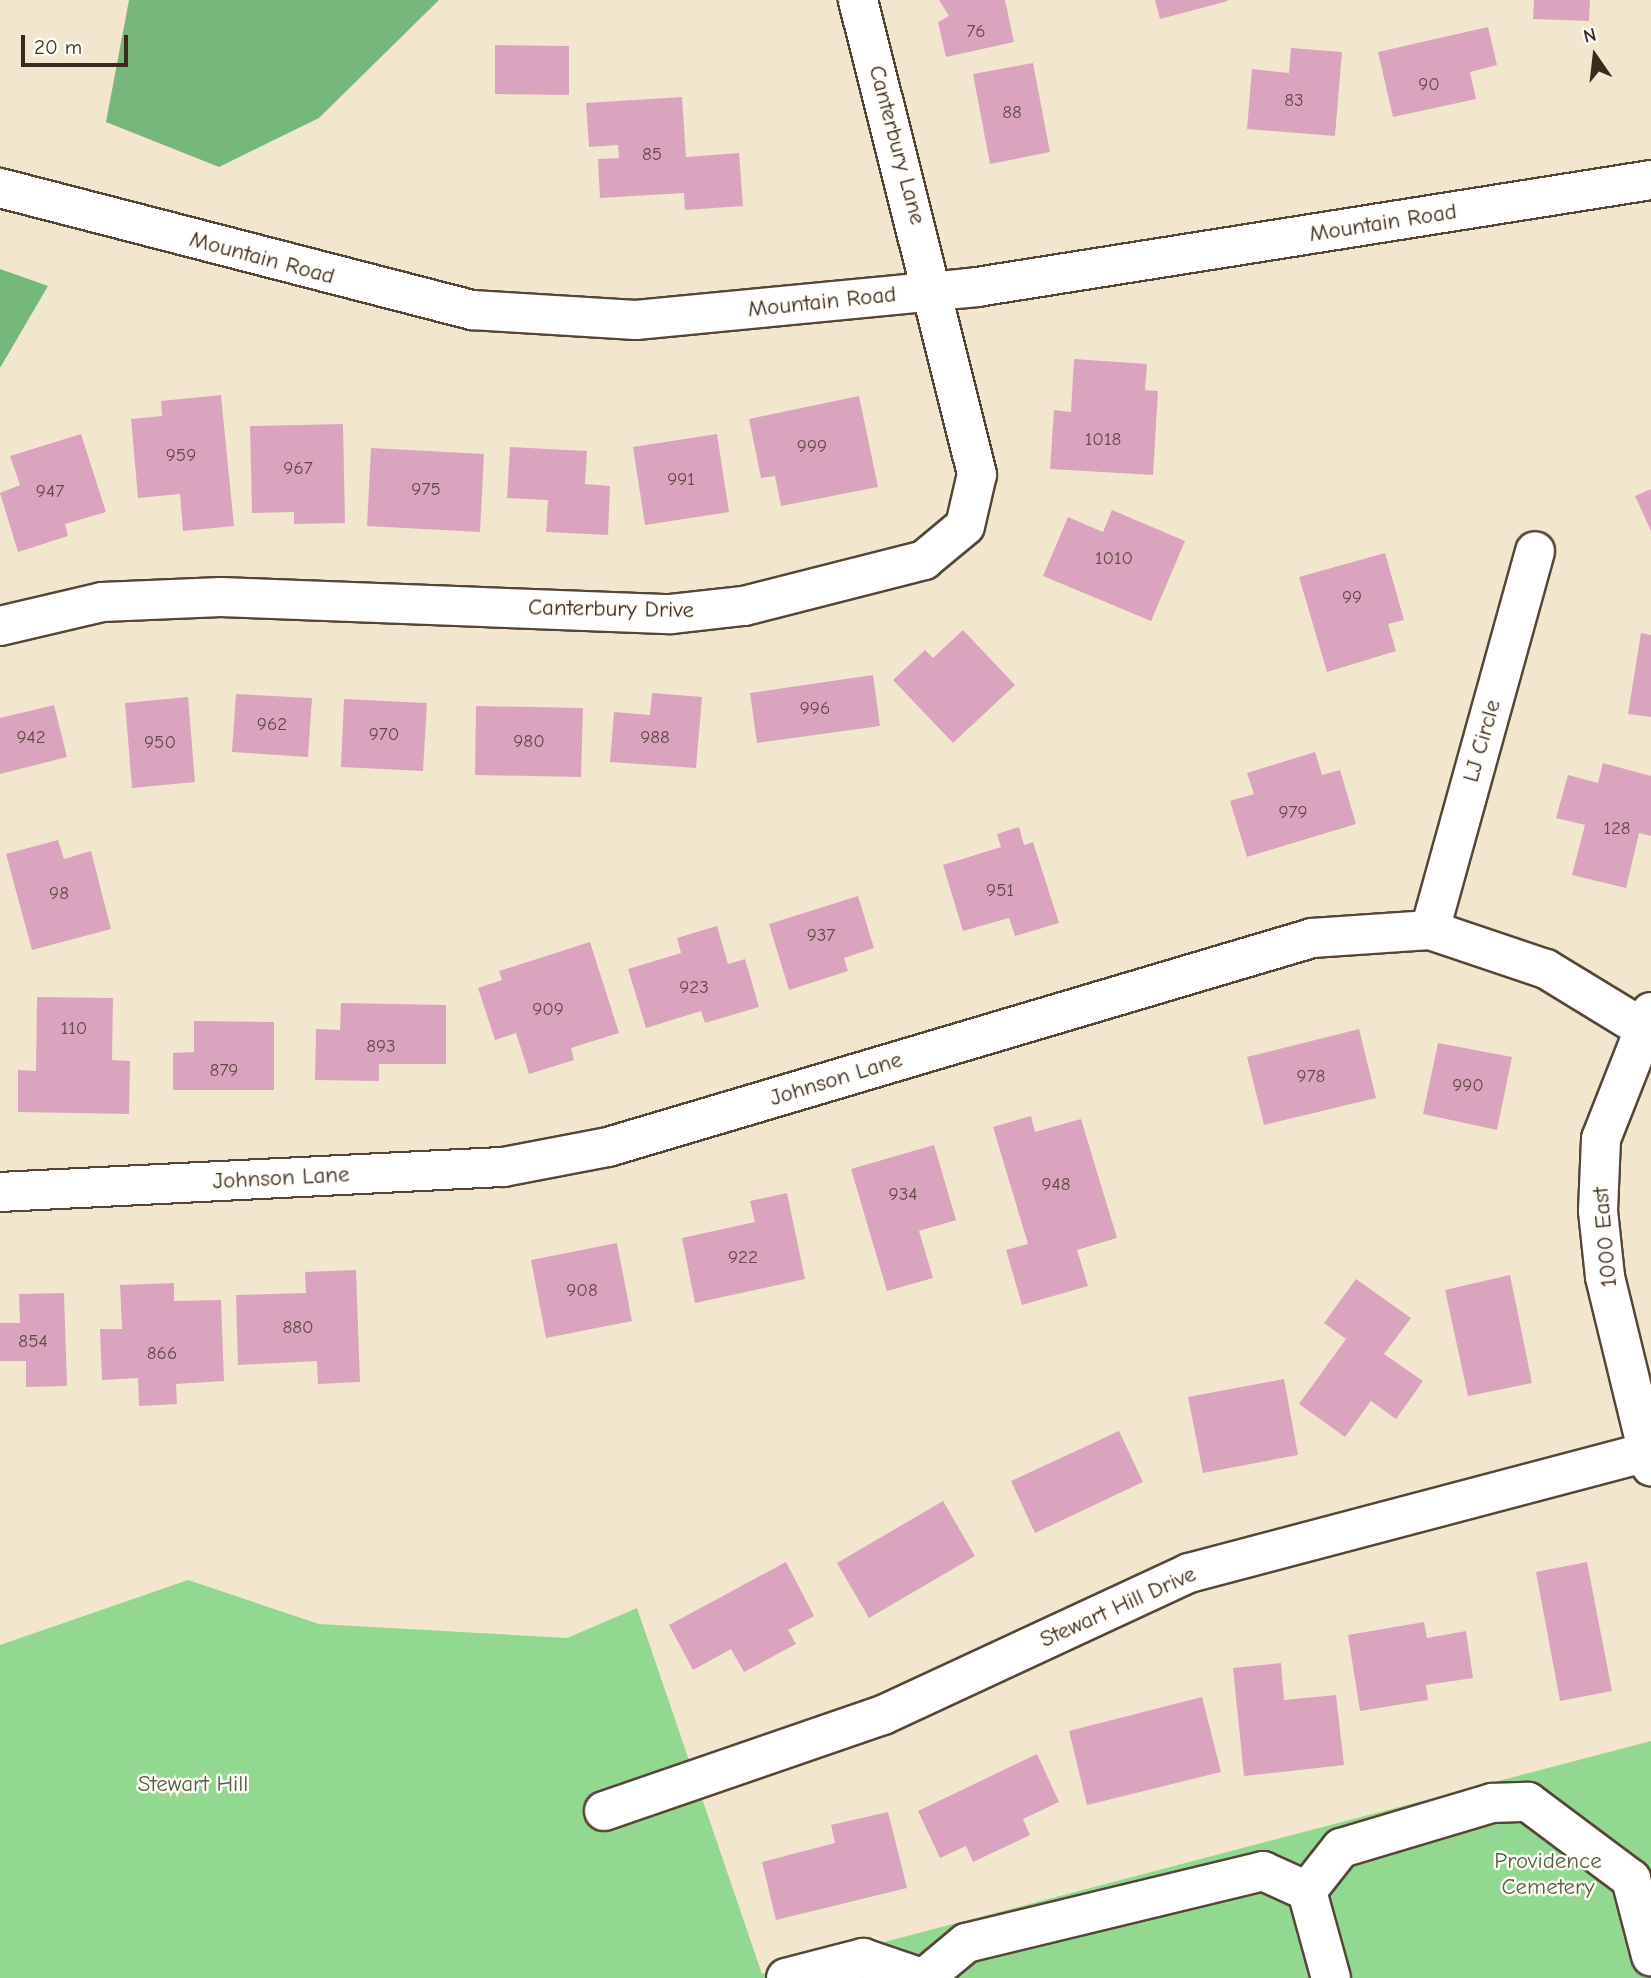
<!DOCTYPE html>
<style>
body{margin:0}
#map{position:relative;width:1651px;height:1978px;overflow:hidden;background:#f2e7ce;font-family:"Comic Neue",sans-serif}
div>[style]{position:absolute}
.green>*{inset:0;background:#93d891}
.forest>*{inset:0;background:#76b87b}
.building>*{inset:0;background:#dba4be}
.roads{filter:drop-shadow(2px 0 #564638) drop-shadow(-2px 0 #564638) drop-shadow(0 2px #564638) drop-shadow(0 -2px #564638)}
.minor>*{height:38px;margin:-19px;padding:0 19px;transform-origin:19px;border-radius:19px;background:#fff}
span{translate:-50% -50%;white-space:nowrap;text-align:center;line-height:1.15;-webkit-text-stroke:5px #fdfcf7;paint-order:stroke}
.number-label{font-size:19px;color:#634846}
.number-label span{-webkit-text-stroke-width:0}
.street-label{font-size:23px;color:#3b2a1e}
.park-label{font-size:23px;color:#555e40}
.north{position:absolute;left:1560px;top:21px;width:70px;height:70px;-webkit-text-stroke:5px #fdfcf7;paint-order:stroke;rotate:346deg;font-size:19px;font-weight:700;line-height:28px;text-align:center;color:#3b2a1e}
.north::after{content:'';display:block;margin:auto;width:24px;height:32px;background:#3b2a1e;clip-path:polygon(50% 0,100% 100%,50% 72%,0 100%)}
.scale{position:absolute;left:21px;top:35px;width:107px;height:32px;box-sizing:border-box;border:4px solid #3b2a1e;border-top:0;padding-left:9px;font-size:21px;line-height:24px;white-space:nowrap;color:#3b2a1e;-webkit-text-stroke:5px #fdfcf7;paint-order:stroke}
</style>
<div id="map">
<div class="green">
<div style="clip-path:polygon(188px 1580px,319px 1624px,567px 1638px,637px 1608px,762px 1974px,1651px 1741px,1651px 1978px,0 1978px,0 1645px)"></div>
</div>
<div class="forest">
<div style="clip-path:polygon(129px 0,439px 0,319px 118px,219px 167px,106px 122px)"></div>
<div style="clip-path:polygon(0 269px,48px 286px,0 368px)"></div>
</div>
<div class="building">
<div style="clip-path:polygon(939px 0,1005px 0,1014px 42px,946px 57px,938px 22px,949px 16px)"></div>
<div style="clip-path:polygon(1155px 0,1228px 0,1228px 1px,1160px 19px)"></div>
<div style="clip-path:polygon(1534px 0,1590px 0,1589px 21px,1533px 19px)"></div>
<div style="clip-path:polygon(1488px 27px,1497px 65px,1470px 72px,1476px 99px,1393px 117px,1378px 52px)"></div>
<div style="clip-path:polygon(495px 45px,569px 46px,569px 95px,495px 94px)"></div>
<div style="clip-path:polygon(1291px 48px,1342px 52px,1335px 136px,1247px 129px,1252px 69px,1289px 73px)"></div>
<div style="clip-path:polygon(1033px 63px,1050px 152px,990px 164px,973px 74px)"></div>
<div style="clip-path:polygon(682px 97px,686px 157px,739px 153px,743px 206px,685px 210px,684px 193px,600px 198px,598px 159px,619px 158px,618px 145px,589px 147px,586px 103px)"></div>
<div style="clip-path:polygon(1074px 359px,1147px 364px,1145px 390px,1158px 391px,1153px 475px,1050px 469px,1054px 410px,1071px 412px)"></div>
<div style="clip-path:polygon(221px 395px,234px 526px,183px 531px,180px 494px,138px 498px,131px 419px,162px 416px,161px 401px)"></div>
<div style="clip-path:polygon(859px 396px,878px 487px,781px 506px,775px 476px,761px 478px,749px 419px)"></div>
<div style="clip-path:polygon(343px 424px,345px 523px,294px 524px,294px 512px,252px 513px,250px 426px)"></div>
<div style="clip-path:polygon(81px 434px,106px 512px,65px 524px,68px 536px,18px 552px,0 493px,20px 485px,10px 456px)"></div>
<div style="clip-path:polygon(717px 434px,729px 512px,645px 525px,633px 447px)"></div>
<div style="clip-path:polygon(510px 447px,587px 451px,585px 484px,610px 486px,608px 535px,546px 532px,548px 500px,507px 498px)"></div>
<div style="clip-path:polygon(371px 448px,484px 454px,480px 532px,367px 526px)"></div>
<div style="clip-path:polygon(1651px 489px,1651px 531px,1635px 496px)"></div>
<div style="clip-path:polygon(1112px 510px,1185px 541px,1151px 621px,1043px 576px,1068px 517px,1103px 532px)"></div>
<div style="clip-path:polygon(1385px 553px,1404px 620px,1388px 624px,1396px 651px,1327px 672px,1299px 577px)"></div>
<div style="clip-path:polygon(963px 630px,1015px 685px,953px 743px,893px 680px,925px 650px,933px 658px)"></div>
<div style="clip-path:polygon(1641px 633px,1651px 635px,1651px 717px,1628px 714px)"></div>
<div style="clip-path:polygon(873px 675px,880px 726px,757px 743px,750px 693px)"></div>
<div style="clip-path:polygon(652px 693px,702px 697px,696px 768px,610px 762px,614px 712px,650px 715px)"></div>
<div style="clip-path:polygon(236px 694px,312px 698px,308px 757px,232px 752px)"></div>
<div style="clip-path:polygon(188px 697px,195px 782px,132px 788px,125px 703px)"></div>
<div style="clip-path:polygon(344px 699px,427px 703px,423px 771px,341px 767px)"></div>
<div style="clip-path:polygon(54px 705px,67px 757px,0 774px,0 718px)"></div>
<div style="clip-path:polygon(476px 706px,583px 708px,581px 777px,475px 775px)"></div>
<div style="clip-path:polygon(1315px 752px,1322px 775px,1340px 770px,1356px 824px,1247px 857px,1230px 801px,1254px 794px,1247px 773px)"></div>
<div style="clip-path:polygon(1603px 763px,1651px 776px,1651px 836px,1639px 833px,1626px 888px,1572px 875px,1585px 825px,1556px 818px,1568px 775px,1598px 783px)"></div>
<div style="clip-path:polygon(1019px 827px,1024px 845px,1033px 842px,1059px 923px,1015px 936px,1009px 918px,963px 931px,943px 865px,1001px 847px,997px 834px)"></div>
<div style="clip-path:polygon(58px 840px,64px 859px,91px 851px,111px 929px,32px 950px,6px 854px)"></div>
<div style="clip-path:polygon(858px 896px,874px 948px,844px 958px,848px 971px,789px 990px,769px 924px)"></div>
<div style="clip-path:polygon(717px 926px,728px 964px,745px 959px,759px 1007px,705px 1023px,701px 1011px,646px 1028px,628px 969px,681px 953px,677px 938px)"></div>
<div style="clip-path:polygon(590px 942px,619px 1033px,571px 1048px,574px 1060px,529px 1074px,516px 1033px,495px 1040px,478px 988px,502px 980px,499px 971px)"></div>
<div style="clip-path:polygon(37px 997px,113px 998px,112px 1060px,130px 1061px,129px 1114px,18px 1112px,18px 1070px,36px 1071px)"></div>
<div style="clip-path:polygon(341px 1003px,446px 1005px,446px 1064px,379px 1064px,379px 1081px,315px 1080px,316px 1029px,340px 1030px)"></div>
<div style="clip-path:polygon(194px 1021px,274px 1022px,274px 1090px,173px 1090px,173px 1053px,194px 1052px)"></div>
<div style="clip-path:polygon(1359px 1029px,1376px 1098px,1264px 1125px,1247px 1057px)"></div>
<div style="clip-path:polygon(1438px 1043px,1512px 1057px,1497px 1130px,1423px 1114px)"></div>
<div style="clip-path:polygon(1031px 1116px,1035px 1132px,1081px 1119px,1117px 1238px,1077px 1250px,1088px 1286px,1022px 1305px,1006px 1250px,1028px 1244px,993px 1127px)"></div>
<div style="clip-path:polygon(934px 1145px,956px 1220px,919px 1231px,933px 1278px,887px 1291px,851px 1169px)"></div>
<div style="clip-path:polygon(787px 1193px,805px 1279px,695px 1303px,682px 1238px,755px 1222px,750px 1201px)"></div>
<div style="clip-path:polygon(617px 1243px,632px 1321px,546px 1338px,531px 1260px)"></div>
<div style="clip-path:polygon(356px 1270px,360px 1382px,318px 1384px,317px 1361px,238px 1365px,236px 1295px,306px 1293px,305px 1272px)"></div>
<div style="clip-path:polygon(1510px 1275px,1532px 1383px,1468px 1396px,1445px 1290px)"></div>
<div style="clip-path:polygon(1356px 1279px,1411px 1318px,1384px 1354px,1423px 1381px,1396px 1419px,1371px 1401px,1345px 1437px,1299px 1404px,1346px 1339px,1324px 1323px)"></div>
<div style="clip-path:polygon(174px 1283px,174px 1301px,221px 1300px,224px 1381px,176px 1384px,177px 1404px,139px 1406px,138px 1378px,102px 1380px,100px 1329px,122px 1329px,120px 1285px)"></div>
<div style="clip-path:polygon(64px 1293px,67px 1386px,26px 1387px,26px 1361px,0 1361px,0 1323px,20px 1323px,19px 1294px)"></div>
<div style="clip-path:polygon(1284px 1379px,1298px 1455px,1203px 1473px,1188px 1397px)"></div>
<div style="clip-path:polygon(1119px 1431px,1143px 1482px,1035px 1533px,1011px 1481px)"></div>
<div style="clip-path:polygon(943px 1501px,975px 1556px,869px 1618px,837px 1563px)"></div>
<div style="clip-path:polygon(786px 1562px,814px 1616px,788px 1630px,796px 1644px,744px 1672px,731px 1649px,693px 1670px,669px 1625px)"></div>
<div style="clip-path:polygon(1587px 1562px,1612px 1691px,1560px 1701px,1536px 1572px)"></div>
<div style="clip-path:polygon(1424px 1622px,1427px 1638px,1466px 1631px,1473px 1678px,1426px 1685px,1428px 1700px,1360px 1711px,1348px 1635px)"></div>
<div style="clip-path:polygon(1281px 1663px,1284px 1700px,1336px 1695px,1344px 1765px,1244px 1776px,1233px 1668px)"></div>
<div style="clip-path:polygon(1202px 1697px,1221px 1772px,1087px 1805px,1069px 1731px)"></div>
<div style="clip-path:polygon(1037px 1754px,1059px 1802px,1023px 1819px,1030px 1835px,973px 1862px,966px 1846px,940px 1858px,918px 1811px)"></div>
<div style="clip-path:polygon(888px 1812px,907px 1888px,776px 1920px,762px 1862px,835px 1843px,831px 1825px)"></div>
</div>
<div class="roads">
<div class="minor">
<div style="left:0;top:188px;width:488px;rotate:14.5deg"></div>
<div style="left:472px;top:310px;width:164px;rotate:3.5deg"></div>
<div style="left:636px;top:320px;width:343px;rotate:-5.5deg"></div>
<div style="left:977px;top:287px;width:682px;rotate:-9.02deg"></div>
<div style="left:0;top:626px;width:105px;rotate:-13.2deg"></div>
<div style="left:102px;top:602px;width:119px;rotate:-2.4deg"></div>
<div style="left:221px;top:597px;width:450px;rotate:2.2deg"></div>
<div style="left:671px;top:614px;width:73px;rotate:-6.3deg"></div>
<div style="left:744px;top:606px;width:186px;rotate:-14.3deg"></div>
<div style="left:924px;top:560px;width:53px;rotate:-39.7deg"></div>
<div style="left:965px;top:526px;width:53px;rotate:-77deg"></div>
<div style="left:977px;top:474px;width:489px;rotate:-104.1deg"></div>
<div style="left:1430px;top:930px;width:393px;rotate:-74.5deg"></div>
<div style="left:1651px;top:1012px;width:136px;rotate:111.5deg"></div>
<div style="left:1601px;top:1139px;width:72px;rotate:92.4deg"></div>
<div style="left:1598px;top:1211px;width:66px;rotate:83.9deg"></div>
<div style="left:1605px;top:1277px;width:195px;rotate:76.3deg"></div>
<div style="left:0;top:1192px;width:504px;rotate:-2.85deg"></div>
<div style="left:503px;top:1167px;width:107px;rotate:-10.8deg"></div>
<div style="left:608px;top:1147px;width:734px;rotate:-16.53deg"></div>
<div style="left:1312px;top:938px;width:118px;rotate:-3.9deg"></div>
<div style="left:1430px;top:930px;width:122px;rotate:18.6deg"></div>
<div style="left:1546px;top:969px;width:111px;rotate:31.4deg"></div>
<div style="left:604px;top:1811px;width:295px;rotate:-19deg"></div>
<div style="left:883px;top:1715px;width:337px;rotate:-24.9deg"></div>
<div style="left:1189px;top:1573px;width:474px;rotate:-14.8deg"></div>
<div style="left:1307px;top:1891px;width:90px;rotate:74.6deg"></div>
<div style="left:786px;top:1978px;width:80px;rotate:-14.6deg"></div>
<div style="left:863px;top:1958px;width:62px;rotate:18.7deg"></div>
<div style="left:924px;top:1978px;width:55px;rotate:-39.8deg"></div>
<div style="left:966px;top:1943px;width:306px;rotate:-13.6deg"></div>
<div style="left:1263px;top:1871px;width:48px;rotate:24.4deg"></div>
<div style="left:1307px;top:1891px;width:55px;rotate:-51.7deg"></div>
<div style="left:1341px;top:1848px;width:158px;rotate:-16.6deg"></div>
<div style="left:1492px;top:1803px;width:36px;rotate:-2deg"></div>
<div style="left:1528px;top:1802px;width:129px;rotate:36.8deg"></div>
<div style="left:1631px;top:1879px;width:80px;rotate:75.4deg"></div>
</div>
</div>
<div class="number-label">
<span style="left:976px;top:32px">76</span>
<span style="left:1429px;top:85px">90</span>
<span style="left:1294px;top:101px">83</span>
<span style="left:1012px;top:113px">88</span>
<span style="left:652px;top:155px">85</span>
<span style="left:1103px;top:440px">1018</span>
<span style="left:812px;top:447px">999</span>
<span style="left:181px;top:456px">959</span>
<span style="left:298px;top:469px">967</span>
<span style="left:681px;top:480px">991</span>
<span style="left:426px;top:490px">975</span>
<span style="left:50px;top:492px">947</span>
<span style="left:1114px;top:559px">1010</span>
<span style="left:1352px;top:598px">99</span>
<span style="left:815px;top:709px">996</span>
<span style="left:272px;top:725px">962</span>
<span style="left:384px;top:735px">970</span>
<span style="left:31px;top:738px">942</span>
<span style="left:655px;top:738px">988</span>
<span style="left:529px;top:742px">980</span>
<span style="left:160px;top:743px">950</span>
<span style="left:1293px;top:813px">979</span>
<span style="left:1617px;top:829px">128</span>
<span style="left:1000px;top:891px">951</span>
<span style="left:59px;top:894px">98</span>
<span style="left:821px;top:936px">937</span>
<span style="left:694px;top:988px">923</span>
<span style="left:548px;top:1010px">909</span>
<span style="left:74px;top:1029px">110</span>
<span style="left:381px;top:1047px">893</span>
<span style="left:224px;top:1071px">879</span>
<span style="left:1311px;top:1077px">978</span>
<span style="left:1468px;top:1086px">990</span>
<span style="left:1056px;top:1185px">948</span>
<span style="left:903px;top:1195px">934</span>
<span style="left:743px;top:1258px">922</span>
<span style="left:582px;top:1291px">908</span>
<span style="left:298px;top:1328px">880</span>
<span style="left:33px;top:1342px">854</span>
<span style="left:162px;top:1354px">866</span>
</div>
<div class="street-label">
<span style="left:897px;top:145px;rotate:75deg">Canterbury Lane</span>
<span style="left:1383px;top:223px;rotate:-9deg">Mountain Road</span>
<span style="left:262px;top:258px;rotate:15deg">Mountain Road</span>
<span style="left:822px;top:302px;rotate:-6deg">Mountain Road</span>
<span style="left:611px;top:609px;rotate:1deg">Canterbury Drive</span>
<span style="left:1482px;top:741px;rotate:-74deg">LJ Circle</span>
<span style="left:836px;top:1079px;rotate:-17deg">Johnson Lane</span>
<span style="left:281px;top:1178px;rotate:-3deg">Johnson Lane</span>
<span style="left:1605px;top:1237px;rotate:-95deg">1000 East</span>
<span style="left:1118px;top:1607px;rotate:-24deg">Stewart Hill Drive</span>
</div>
<div class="park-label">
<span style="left:193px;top:1784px">Stewart Hill</span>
<span style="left:1548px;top:1874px">Providence<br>Cemetery</span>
</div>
<div class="north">N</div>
<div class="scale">20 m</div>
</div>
